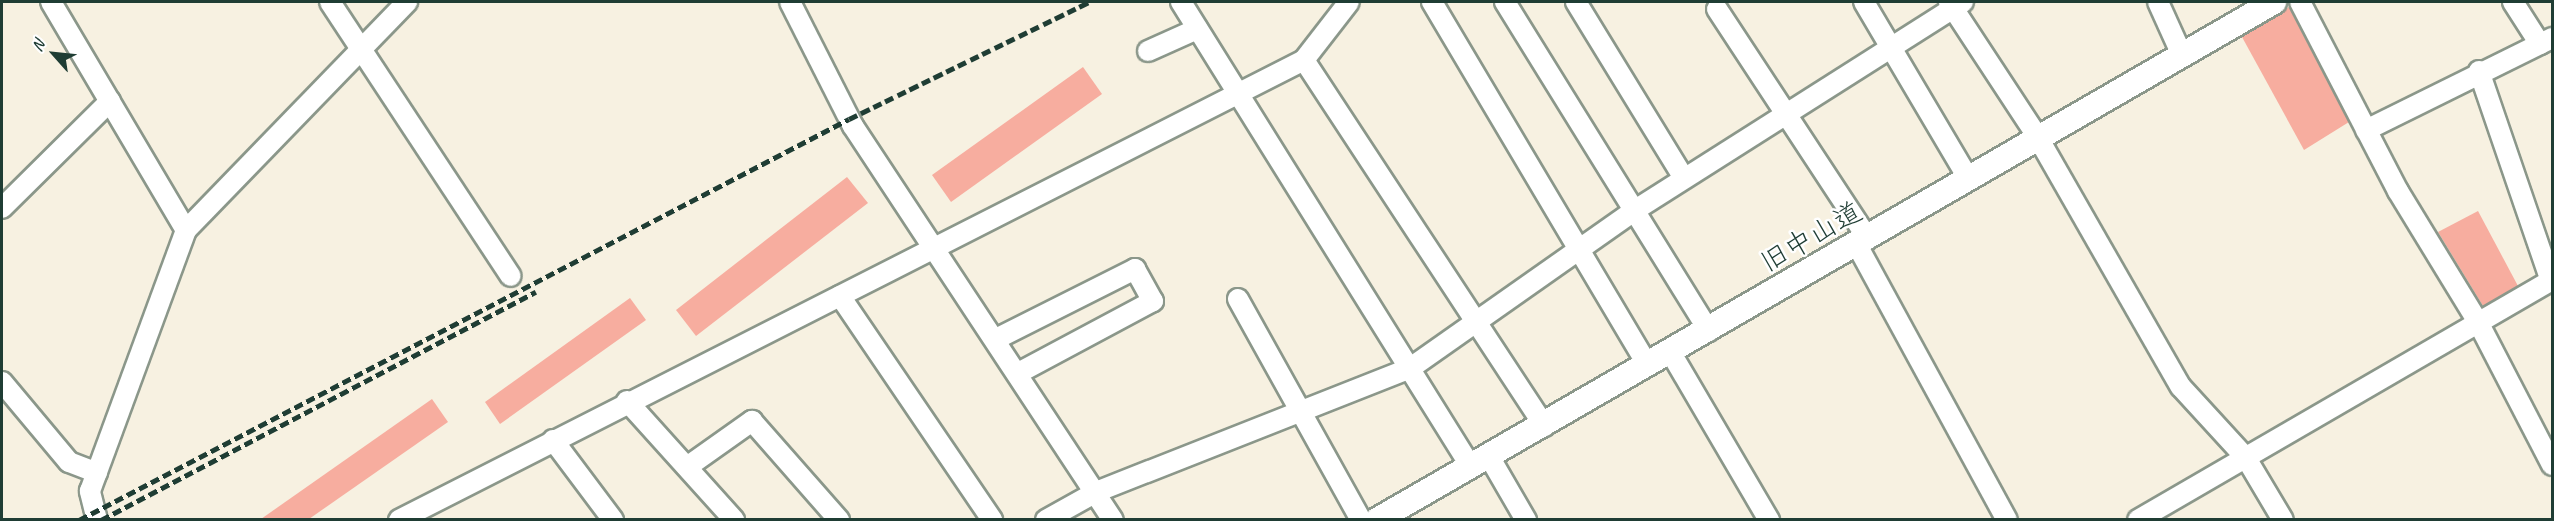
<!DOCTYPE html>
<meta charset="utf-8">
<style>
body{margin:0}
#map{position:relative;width:2554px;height:521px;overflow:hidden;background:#f7f1e1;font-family:Caveat,"Klee One",sans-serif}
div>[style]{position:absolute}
.building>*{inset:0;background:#f7ad9f}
.roads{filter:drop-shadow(2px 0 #8b978a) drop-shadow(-2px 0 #8b978a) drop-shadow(0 2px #8b978a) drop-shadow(0 -2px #8b978a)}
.minor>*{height:20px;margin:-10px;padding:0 10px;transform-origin:10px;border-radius:10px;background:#fff}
.major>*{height:24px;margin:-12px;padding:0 12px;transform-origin:12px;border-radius:12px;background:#fff}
.rail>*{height:4.5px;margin-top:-2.25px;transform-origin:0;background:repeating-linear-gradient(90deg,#1f3d34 0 9px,transparent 0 13.5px)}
span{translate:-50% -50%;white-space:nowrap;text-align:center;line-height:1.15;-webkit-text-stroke:5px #fff;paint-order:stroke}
.street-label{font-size:28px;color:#1f3d34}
.frame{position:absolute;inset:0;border:3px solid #1f3d34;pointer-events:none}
.north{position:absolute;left:24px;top:24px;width:60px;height:60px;-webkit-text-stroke:4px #fff;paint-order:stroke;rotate:297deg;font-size:16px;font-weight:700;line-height:24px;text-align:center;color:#1f3d34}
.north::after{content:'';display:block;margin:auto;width:21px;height:27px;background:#1f3d34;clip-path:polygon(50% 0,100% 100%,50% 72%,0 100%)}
</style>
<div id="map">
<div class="building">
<div style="clip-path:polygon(2289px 7px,2349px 122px,2304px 150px,2242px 37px)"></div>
<div style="clip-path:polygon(1083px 67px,1102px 94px,951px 202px,932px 175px)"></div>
<div style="clip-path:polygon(847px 177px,868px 203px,696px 336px,676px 310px)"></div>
<div style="clip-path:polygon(2478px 211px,2518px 286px,2483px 306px,2438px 232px)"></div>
<div style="clip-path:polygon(630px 298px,646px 320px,500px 424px,485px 402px)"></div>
<div style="clip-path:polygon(432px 399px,448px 422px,309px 519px,261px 519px)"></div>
</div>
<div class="roads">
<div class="minor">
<div style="left:51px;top:2px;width:265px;rotate:59.4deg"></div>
<div style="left:330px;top:2px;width:328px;rotate:56.6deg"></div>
<div style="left:790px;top:2px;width:139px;rotate:63.1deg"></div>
<div style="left:853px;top:126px;width:472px;rotate:56.6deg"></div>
<div style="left:1181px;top:2px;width:548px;rotate:58.05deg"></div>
<div style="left:1432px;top:2px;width:423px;rotate:59.3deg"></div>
<div style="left:1505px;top:2px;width:387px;rotate:58.2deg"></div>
<div style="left:1576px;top:2px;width:206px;rotate:58.5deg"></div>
<div style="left:1864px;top:2px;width:204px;rotate:59.4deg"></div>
<div style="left:1949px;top:2px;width:160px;rotate:56.7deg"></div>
<div style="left:2037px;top:136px;width:289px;rotate:60.2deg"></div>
<div style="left:2181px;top:387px;width:96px;rotate:47.5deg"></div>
<div style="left:2246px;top:458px;width:72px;rotate:59.2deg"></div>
<div style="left:2158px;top:2px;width:56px;rotate:65.7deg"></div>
<div style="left:2300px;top:2px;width:213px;rotate:62.6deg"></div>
<div style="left:2398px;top:191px;width:153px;rotate:58.6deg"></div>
<div style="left:2478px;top:322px;width:161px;rotate:62.6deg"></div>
<div style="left:2513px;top:2px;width:50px;rotate:57.3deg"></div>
<div style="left:1717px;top:9px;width:275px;rotate:56.7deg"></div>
<div style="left:1148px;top:51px;width:54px;rotate:-24.2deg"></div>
<div style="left:1304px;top:60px;width:438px;rotate:56.7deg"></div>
<div style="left:2479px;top:71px;width:222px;rotate:71.1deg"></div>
<div style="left:2366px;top:130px;width:208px;rotate:-26.3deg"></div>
<div style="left:2px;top:208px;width:152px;rotate:-44.7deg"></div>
<div style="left:1857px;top:245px;width:313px;rotate:61.4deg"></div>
<div style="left:840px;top:296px;width:271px;rotate:55.8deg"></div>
<div style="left:1238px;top:299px;width:253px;rotate:60.9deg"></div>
<div style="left:996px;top:339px;width:156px;rotate:-26.7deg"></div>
<div style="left:1135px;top:269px;width:37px;rotate:61deg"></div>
<div style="left:1153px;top:301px;width:153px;rotate:151.9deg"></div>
<div style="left:1671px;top:353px;width:194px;rotate:59.6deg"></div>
<div style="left:2px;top:382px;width:104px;rotate:50.1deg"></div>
<div style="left:69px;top:462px;width:30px;rotate:21deg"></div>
<div style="left:627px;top:401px;width:160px;rotate:48deg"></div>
<div style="left:553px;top:440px;width:100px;rotate:53.1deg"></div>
<div style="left:1490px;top:458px;width:72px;rotate:59.9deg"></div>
<div style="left:687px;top:467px;width:80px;rotate:-35.3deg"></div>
<div style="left:752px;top:421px;width:132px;rotate:48.7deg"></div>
<div style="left:97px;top:520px;width:30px;rotate:-104deg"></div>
<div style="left:90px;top:491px;width:278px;rotate:-69.8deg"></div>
<div style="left:186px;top:230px;width:318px;rotate:-45.9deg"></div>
<div style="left:399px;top:520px;width:1015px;rotate:-26.94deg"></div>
<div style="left:1304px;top:60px;width:73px;rotate:-52.2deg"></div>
<div style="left:1046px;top:520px;width:57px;rotate:-29.2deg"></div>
<div style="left:1096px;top:492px;width:336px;rotate:-21.5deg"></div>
<div style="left:1409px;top:369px;width:273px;rotate:-35.1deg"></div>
<div style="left:1632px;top:212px;width:392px;rotate:-32.4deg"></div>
<div style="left:2138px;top:520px;width:479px;rotate:-30.1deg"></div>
</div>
<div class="major">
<div style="left:1377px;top:520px;width:1036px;rotate:-30.01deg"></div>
</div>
</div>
<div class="rail">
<div style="left:79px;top:520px;width:868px;rotate:-27.51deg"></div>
<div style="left:849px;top:119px;width:267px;rotate:-26deg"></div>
<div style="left:101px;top:520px;width:491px;rotate:-27.7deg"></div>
</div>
<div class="street-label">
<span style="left:1811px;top:237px;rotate:-30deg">旧中山道</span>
</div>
<div class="frame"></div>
<div class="north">N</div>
</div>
